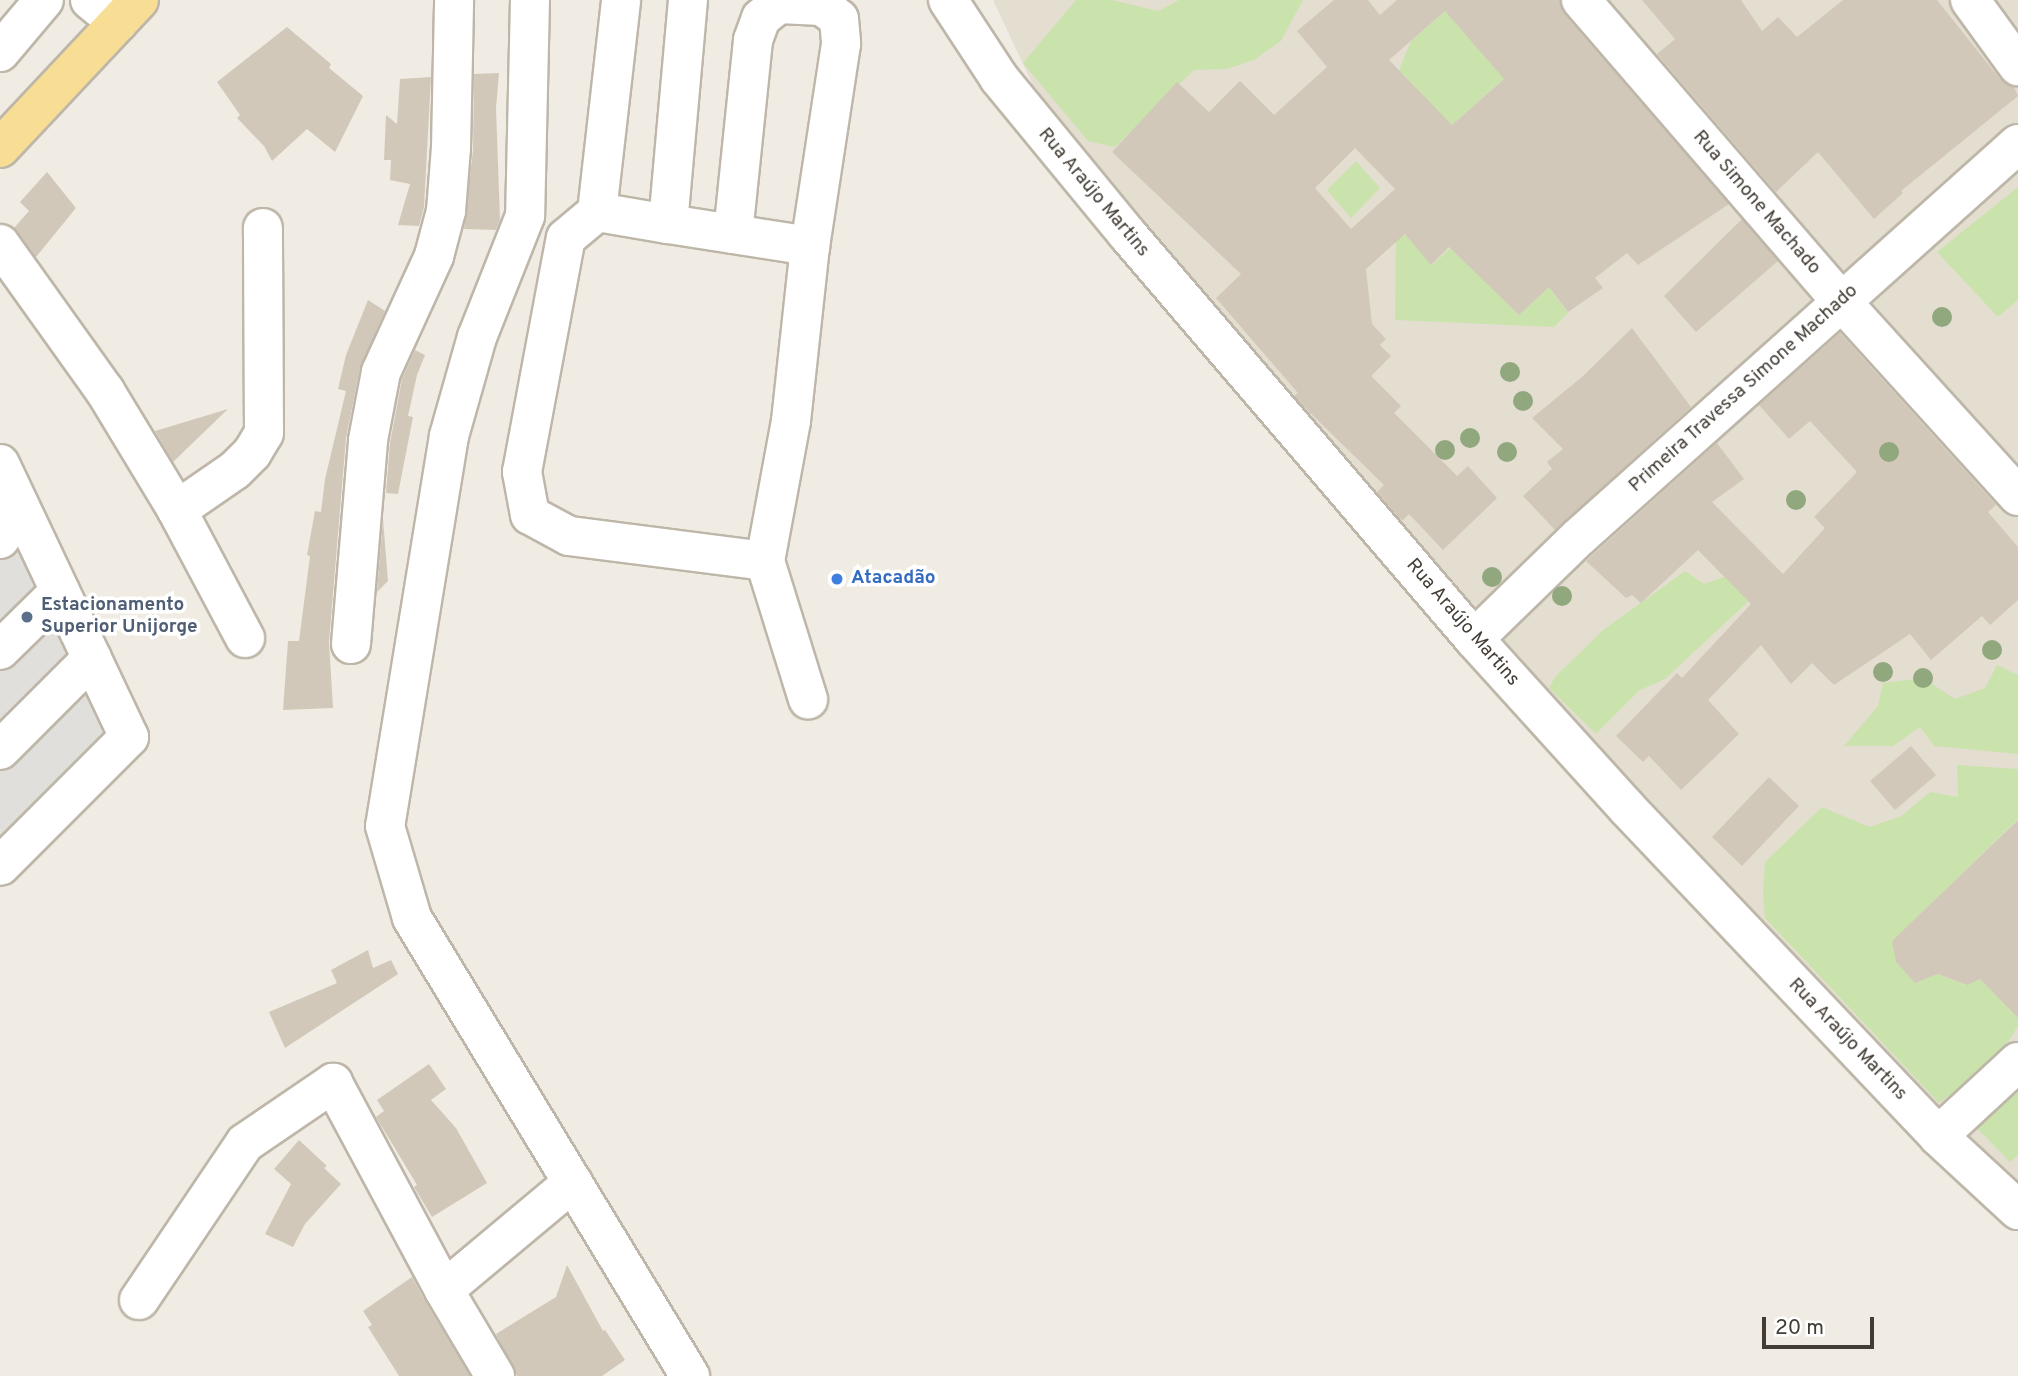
<!DOCTYPE html>
<meta charset="utf-8">
<style>
body{margin:0}
#map{position:relative;width:2018px;height:1376px;overflow:hidden;background:#f0ece3;font-family:Overpass,sans-serif}
div>[style]{position:absolute}
.residential>*{inset:0;background:#e4ded1}
.green>*{inset:0;background:#cae3ad}
.parking>*{inset:0;background:#e1dfdb}
.building>*{inset:0;background:#d1c8b9}
.roads{filter:drop-shadow(2px 0 #beb7a9) drop-shadow(-2px 0 #beb7a9) drop-shadow(0 2px #beb7a9) drop-shadow(0 -2px #beb7a9)}
.minor>*{height:38px;margin:-19px;padding:0 19px;transform-origin:19px;border-radius:19px;background:#fff}
.major>*{height:38px;margin:-19px;padding:0 19px;transform-origin:19px;border-radius:19px;background:#f8dd95}
.trees>*{width:20px;height:20px;margin:-10px;border-radius:50%;background:#91a77e}
.dots>*{width:19px;height:19px;translate:-50% -50%;box-sizing:border-box;border:4px solid #fff;border-radius:50%}
span{translate:-50% -50%;white-space:nowrap;text-align:center;line-height:1.15;-webkit-text-stroke:7px #fff;paint-order:stroke}
.street-label{font-size:19px;color:#423c34}
.shop-label{font-size:19px;color:#366cbe;font-weight:700}
.left{translate:0 -50%;text-align:left}
.service-label{font-size:19px;color:#4e5e75;font-weight:700}
.scale{position:absolute;left:1762px;top:1317px;width:112px;height:32px;box-sizing:border-box;border:4px solid #423c34;border-top:0;padding-left:9px;font-size:21px;line-height:24px;white-space:nowrap;color:#423c34;-webkit-text-stroke:5px #fff;paint-order:stroke}
</style>
<div id="map">
<div class="residential">
<div style="clip-path:polygon(993px 0,2018px 0,2018px 1206px,1882px 1073px,1375px 493px,1038px 96px)"></div>
</div>
<div class="green">
<div style="clip-path:polygon(1076px 0,1112px 0,1158px 11px,1179px 0,1303px 0,1281px 41px,1254px 60px,1227px 69px,1194px 70px,1115px 147px,1088px 141px,1023px 63px)"></div>
<div style="clip-path:polygon(1527px 0,1564px 0,1575px 15px,1451px 126px,1399px 70px,1411px 41px,1445px 11px)"></div>
<div style="clip-path:polygon(1356px 161px,1380px 188px,1351px 218px,1327px 190px)"></div>
<div style="clip-path:polygon(2018px 187px,2018px 300px,1998px 317px,1937px 252px)"></div>
<div style="clip-path:polygon(1508px 195px,1482px 278px,1519px 315px,1549px 287px,1568px 313px,1554px 327px,1395px 320px,1396px 239px,1406px 235px,1432px 265px)"></div>
<div style="clip-path:polygon(1741px 560px,1766px 585px,1665px 679px,1640px 690px,1596px 734px,1549px 688px,1555px 677px,1602px 631px,1685px 571px,1704px 584px,1724px 577px)"></div>
<div style="clip-path:polygon(1997px 665px,2018px 675px,2018px 754px,1934px 746px,1920px 727px,1893px 746px,1844px 746px,1878px 706px,1883px 683px,1923px 678px,1955px 699px,1985px 688px)"></div>
<div style="clip-path:polygon(1957px 765px,2018px 769px,2018px 819px,1893px 941px,1896px 962px,1915px 983px,1938px 974px,1966px 985px,1980px 979px,2018px 1018px,2018px 1026px,1996px 1061px,1939px 1103px,1765px 918px,1763px 894px,1765px 862px,1822px 807px,1870px 827px,1901px 816px,1930px 792px,1958px 797px)"></div>
<div style="clip-path:polygon(2018px 1073px,2018px 1155px,2010px 1162px,1968px 1119px)"></div>
</div>
<div class="parking">
<div style="clip-path:polygon(0 493px,108px 741px,0 847px)"></div>
</div>
<div class="building">
<div style="clip-path:polygon(evenodd,1334px 0,1368px 0,1380px 15px,1397px 0,1560px 0,1564px 14px,1729px 204px,1638px 265px,1627px 253px,1595px 278px,1603px 288px,1568px 312px,1549px 287px,1519px 315px,1449px 247px,1431px 265px,1405px 234px,1366px 269px,1372px 324px,1386px 339px,1380px 345px,1391px 356px,1371px 376px,1401px 406px,1394px 413px,1457px 476px,1468px 466px,1497px 498px,1443px 550px,1409px 514px,1402px 521px,1377px 492px,1384px 485px,1299px 402px,1294px 396px,1298px 393px,1216px 298px,1241px 274px,1112px 152px,1177px 82px,1209px 112px,1240px 81px,1274px 115px,1327px 67px,1297px 31px,1334px 0,1445px 11px,1504px 79px,1452px 125px,1389px 60px,1445px 11px,1334px 0,1355px 148px,1395px 189px,1351px 229px,1315px 188px,1355px 148px)"></div>
<div style="clip-path:polygon(1642px 0,1741px 0,1762px 31px,1778px 17px,1797px 37px,1843px 0,1937px 0,2000px 79px,2014px 87px,2018px 96px,1901px 191px,1903px 193px,1874px 219px,1818px 152px,1776px 192px,1657px 54px,1675px 39px)"></div>
<div style="clip-path:polygon(287px 27px,331px 64px,329px 68px,363px 96px,335px 152px,307px 129px,272px 161px,264px 146px,237px 118px,240px 115px,217px 82px)"></div>
<div style="clip-path:polygon(499px 73px,496px 108px,500px 220px,496px 230px,464px 229px,473px 150px,474px 74px)"></div>
<div style="clip-path:polygon(431px 77px,424px 207px,419px 226px,398px 225px,410px 184px,390px 180px,391px 160px,384px 160px,386px 115px,397px 124px,400px 79px)"></div>
<div style="clip-path:polygon(47px 172px,76px 208px,36px 257px,14px 228px,29px 211px,20px 202px)"></div>
<div style="clip-path:polygon(1742px 219px,1778px 261px,1696px 332px,1664px 296px)"></div>
<div style="clip-path:polygon(368px 300px,385px 311px,360px 368px,346px 438px,329px 642px,333px 708px,283px 710px,288px 641px,299px 641px,310px 556px,307px 555px,315px 511px,321px 512px,325px 479px,346px 391px,338px 389px,346px 355px)"></div>
<div style="clip-path:polygon(1632px 328px,1691px 407px,1555px 530px,1523px 496px,1552px 469px,1547px 462px,1563px 449px,1532px 418px,1583px 376px)"></div>
<div style="clip-path:polygon(1840px 333px,1996px 505px,1988px 512px,2018px 547px,2018px 600px,1990px 625px,1982px 616px,1931px 660px,1910px 634px,1834px 685px,1812px 663px,1791px 684px,1761px 645px,1708px 700px,1739px 734px,1681px 790px,1649px 756px,1643px 762px,1616px 736px,1677px 673px,1682px 678px,1751px 604px,1698px 550px,1641px 603px,1632px 595px,1626px 598px,1586px 561px,1717px 443px,1744px 479px,1712px 502px,1783px 574px,1825px 528px,1814px 517px,1857px 472px,1810px 421px,1789px 439px,1759px 405px)"></div>
<div style="clip-path:polygon(415px 350px,425px 355px,417px 375px,408px 416px,413px 417px,398px 494px,386px 493px,390px 443px,402px 379px)"></div>
<div style="clip-path:polygon(228px 409px,173px 462px,155px 431px)"></div>
<div style="clip-path:polygon(383px 519px,388px 581px,377px 592px)"></div>
<div style="clip-path:polygon(1911px 746px,1936px 775px,1895px 810px,1870px 781px)"></div>
<div style="clip-path:polygon(1769px 777px,1799px 806px,1742px 866px,1712px 837px)"></div>
<div style="clip-path:polygon(2018px 820px,2018px 1018px,1980px 979px,1967px 985px,1938px 974px,1915px 983px,1896px 962px,1892px 941px)"></div>
<div style="clip-path:polygon(368px 950px,373px 968px,391px 960px,398px 974px,285px 1048px,269px 1012px,337px 983px,331px 970px)"></div>
<div style="clip-path:polygon(429px 1064px,446px 1089px,431px 1100px,456px 1128px,487px 1183px,432px 1217px,414px 1187px,417px 1185px,376px 1117px,384px 1111px,377px 1100px)"></div>
<div style="clip-path:polygon(299px 1140px,327px 1166px,324px 1168px,341px 1184px,305px 1224px,293px 1247px,265px 1234px,291px 1184px,274px 1169px)"></div>
<div style="clip-path:polygon(567px 1265px,603px 1331px,605px 1330px,625px 1360px,602px 1376px,517px 1376px,496px 1334px,556px 1297px)"></div>
<div style="clip-path:polygon(412px 1277px,425px 1301px,470px 1376px,399px 1376px,368px 1327px,372px 1325px,363px 1311px)"></div>
</div>
<div class="roads">
<div class="minor">
<div style="left:90px;top:0;width:36px;rotate:39deg"></div>
<div style="left:530px;top:0;width:216px;rotate:91.3deg"></div>
<div style="left:525px;top:216px;width:130px;rotate:111.6deg"></div>
<div style="left:477px;top:337px;width:103px;rotate:105.8deg"></div>
<div style="left:449px;top:436px;width:395px;rotate:99.3deg"></div>
<div style="left:385px;top:826px;width:96px;rotate:73.6deg"></div>
<div style="left:412px;top:918px;width:536px;rotate:58.74deg"></div>
<div style="left:948px;top:0;width:93px;rotate:56.8deg"></div>
<div style="left:999px;top:78px;width:203px;rotate:50.6deg"></div>
<div style="left:1128px;top:235px;width:532px;rotate:49.42deg"></div>
<div style="left:1474px;top:639px;width:229px;rotate:47.8deg"></div>
<div style="left:1628px;top:809px;width:451px;rotate:46.5deg"></div>
<div style="left:1938px;top:1136px;width:109px;rotate:42.8deg"></div>
<div style="left:1581px;top:0;width:399px;rotate:49.2deg"></div>
<div style="left:1842px;top:302px;width:262px;rotate:47.8deg"></div>
<div style="left:1970px;top:0;width:82px;rotate:54deg"></div>
<div style="left:0;top:52px;width:68px;rotate:-49.8deg"></div>
<div style="left:597px;top:212px;width:213px;rotate:-83.5deg"></div>
<div style="left:668px;top:224px;width:144px;rotate:8.8deg"></div>
<div style="left:810px;top:246px;width:176px;rotate:96.2deg"></div>
<div style="left:791px;top:421px;width:142px;rotate:100.5deg"></div>
<div style="left:765px;top:561px;width:198px;rotate:-172.7deg"></div>
<div style="left:569px;top:536px;width:44px;rotate:-151.7deg"></div>
<div style="left:530px;top:515px;width:44px;rotate:-100.5deg"></div>
<div style="left:522px;top:472px;width:238px;rotate:-79.4deg"></div>
<div style="left:566px;top:238px;width:40px;rotate:-40deg"></div>
<div style="left:597px;top:212px;width:72px;rotate:9.6deg"></div>
<div style="left:668px;top:224px;width:225px;rotate:-84.9deg"></div>
<div style="left:733px;top:234px;width:195px;rotate:-84.1deg"></div>
<div style="left:753px;top:40px;width:23px;rotate:-70deg"></div>
<div style="left:761px;top:18px;width:23px;rotate:-38deg"></div>
<div style="left:779px;top:4px;width:43px;rotate:2.7deg"></div>
<div style="left:822px;top:6px;width:21px;rotate:37deg"></div>
<div style="left:839px;top:19px;width:25px;rotate:85deg"></div>
<div style="left:841px;top:44px;width:204px;rotate:98.7deg"></div>
<div style="left:0;top:244px;width:181px;rotate:54.5deg"></div>
<div style="left:105px;top:391px;width:139px;rotate:58.8deg"></div>
<div style="left:177px;top:510px;width:145px;rotate:62deg"></div>
<div style="left:0;top:464px;width:302px;rotate:64.7deg"></div>
<div style="left:129px;top:737px;width:182px;rotate:135deg"></div>
<div style="left:177px;top:510px;width:70px;rotate:-34.6deg"></div>
<div style="left:235px;top:470px;width:24px;rotate:-45deg"></div>
<div style="left:252px;top:453px;width:23px;rotate:-59deg"></div>
<div style="left:264px;top:433px;width:205px;rotate:-90.3deg"></div>
<div style="left:0;top:539px;width:16px;rotate:-55deg"></div>
<div style="left:9px;top:526px;width:19px;rotate:-81deg"></div>
<div style="left:12px;top:507px;width:24px;rotate:-102deg"></div>
<div style="left:765px;top:561px;width:145px;rotate:72.7deg"></div>
<div style="left:1474px;top:639px;width:146px;rotate:-44.2deg"></div>
<div style="left:1579px;top:537px;width:589px;rotate:-41.84deg"></div>
<div style="left:351px;top:644px;width:205px;rotate:-85.2deg"></div>
<div style="left:368px;top:440px;width:69px;rotate:-79.2deg"></div>
<div style="left:381px;top:372px;width:128px;rotate:-65.4deg"></div>
<div style="left:434px;top:256px;width:47px;rotate:-75.1deg"></div>
<div style="left:446px;top:211px;width:63px;rotate:-85.5deg"></div>
<div style="left:451px;top:148px;width:148px;rotate:-88.8deg"></div>
<div style="left:0;top:650px;width:84px;rotate:-44.5deg"></div>
<div style="left:0;top:750px;width:130px;rotate:-45deg"></div>
<div style="left:1938px;top:1136px;width:109px;rotate:-42.8deg"></div>
<div style="left:139px;top:1300px;width:189px;rotate:-56deg"></div>
<div style="left:245px;top:1143px;width:107px;rotate:-34.3deg"></div>
<div style="left:333px;top:1083px;width:235px;rotate:61.8deg"></div>
<div style="left:495px;top:1376px;width:100px;rotate:-120.7deg"></div>
<div style="left:444px;top:1290px;width:168px;rotate:-39.9deg"></div>
</div>
<div class="major">
<div style="left:0;top:148px;width:203px;rotate:-46.8deg"></div>
</div>
</div>
<div class="trees">
<div style="left:1942px;top:317px"></div>
<div style="left:1510px;top:372px"></div>
<div style="left:1523px;top:401px"></div>
<div style="left:1470px;top:438px"></div>
<div style="left:1445px;top:450px"></div>
<div style="left:1507px;top:452px"></div>
<div style="left:1889px;top:452px"></div>
<div style="left:1796px;top:500px"></div>
<div style="left:1492px;top:577px"></div>
<div style="left:1562px;top:596px"></div>
<div style="left:1992px;top:650px"></div>
<div style="left:1883px;top:672px"></div>
<div style="left:1923px;top:678px"></div>
</div>
<div class="dots">
<div style="left:837px;top:579px;background:#3f7fe0"></div>
<div style="left:27px;top:617px;background:#5c6f8a"></div>
</div>
<div class="street-label">
<span style="left:1093px;top:193px;rotate:50deg">Rua Araújo Martins</span>
<span style="left:1756px;top:203px;rotate:49deg">Rua Simone Machado</span>
<span style="left:1744px;top:389px;rotate:-42deg">Primeira Travessa Simone Machado</span>
<span style="left:1462px;top:623px;rotate:49deg">Rua Araújo Martins</span>
<span style="left:1847px;top:1040px;rotate:46deg">Rua Araújo Martins</span>
</div>
<div class="shop-label">
<span class="left" style="left:851px;top:579px">Atacadão</span>
</div>
<div class="service-label">
<span class="left" style="left:41px;top:617px">Estacionamento<br>Superior Unijorge</span>
</div>
<div class="scale">20 m</div>
</div>
